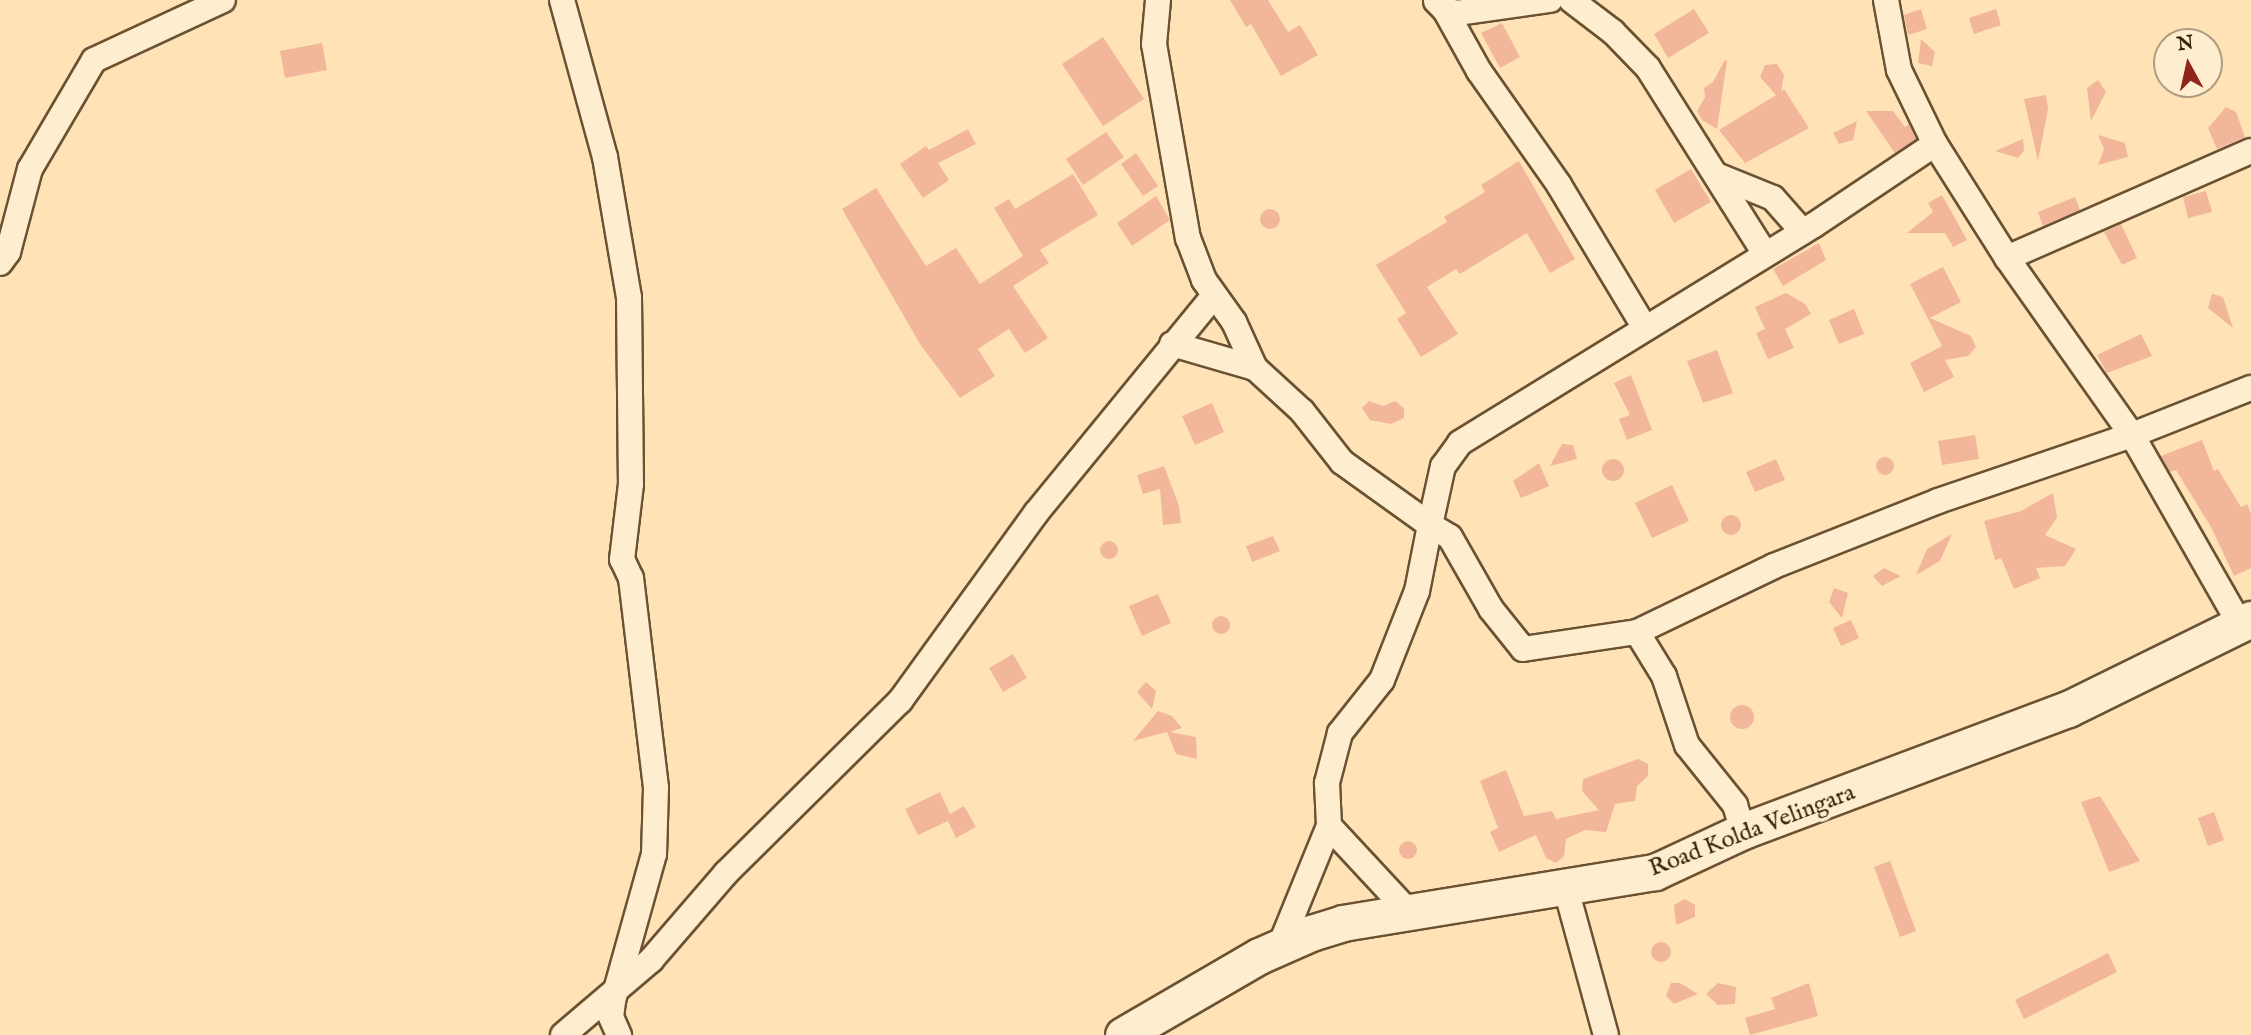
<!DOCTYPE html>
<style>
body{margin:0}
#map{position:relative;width:2251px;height:1035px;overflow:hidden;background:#ffe3b7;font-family:"IM FELL English",serif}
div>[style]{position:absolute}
.building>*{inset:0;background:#f2b79a}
.round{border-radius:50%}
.roads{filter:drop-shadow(2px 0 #6a5232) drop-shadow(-2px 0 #6a5232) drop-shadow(0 2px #6a5232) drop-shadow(0 -2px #6a5232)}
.minor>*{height:24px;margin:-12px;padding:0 12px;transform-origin:12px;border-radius:12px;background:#ffedd0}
.secondary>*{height:35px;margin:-17.5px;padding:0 17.5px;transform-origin:17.5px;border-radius:17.5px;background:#ffedd0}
span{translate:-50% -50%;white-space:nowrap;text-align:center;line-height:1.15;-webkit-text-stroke:7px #ffedd0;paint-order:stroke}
.street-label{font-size:24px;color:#392206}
.north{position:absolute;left:2153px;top:28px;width:70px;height:70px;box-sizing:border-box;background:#ffedd0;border:2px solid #b09c7f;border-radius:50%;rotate:352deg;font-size:19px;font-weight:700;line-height:28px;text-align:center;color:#392206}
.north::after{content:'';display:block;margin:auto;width:24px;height:32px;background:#8f2418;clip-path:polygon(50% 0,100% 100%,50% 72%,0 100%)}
</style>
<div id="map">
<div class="building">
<div style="clip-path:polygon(1230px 0,1268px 0,1288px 32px,1300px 25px,1318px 55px,1281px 76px,1251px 24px,1246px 27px)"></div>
<div style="clip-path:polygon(1694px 9px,1709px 33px,1668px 58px,1654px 34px)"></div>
<div style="clip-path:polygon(1921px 9px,1927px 29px,1908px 35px,1904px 15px)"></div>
<div style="clip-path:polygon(1996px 9px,2001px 25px,1974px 34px,1969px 18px)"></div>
<div style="clip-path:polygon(1502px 23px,1520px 57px,1500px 68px,1481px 33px)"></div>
<div style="clip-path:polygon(1103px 37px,1144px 99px,1103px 126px,1062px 64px)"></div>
<div style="clip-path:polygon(1921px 39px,1935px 52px,1932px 66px,1918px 63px)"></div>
<div style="clip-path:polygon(322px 43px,327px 70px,285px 78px,280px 51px)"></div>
<div style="clip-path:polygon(1725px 60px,1727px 61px,1717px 129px,1702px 120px,1697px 111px,1705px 97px,1704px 88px,1713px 82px)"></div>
<div style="clip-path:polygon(1777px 64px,1784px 75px,1781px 92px,1784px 89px,1809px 128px,1745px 163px,1719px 130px,1776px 95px,1760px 77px,1765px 65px)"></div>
<div style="clip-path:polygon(2098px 80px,2106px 92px,2091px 121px,2087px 88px)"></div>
<div style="clip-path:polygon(2046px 95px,2048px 109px,2038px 161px,2024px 99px)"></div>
<div style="clip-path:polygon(2226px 107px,2236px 112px,2245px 137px,2217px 149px,2208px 128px)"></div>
<div style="clip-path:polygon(1866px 111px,1893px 111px,1905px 127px,1909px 124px,1916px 139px,1895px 153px)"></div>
<div style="clip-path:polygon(1857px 121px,1853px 140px,1839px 144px,1833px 133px)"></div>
<div style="clip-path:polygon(968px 129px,976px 144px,938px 163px,949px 180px,923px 198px,900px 164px,926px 146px,929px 150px)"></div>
<div style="clip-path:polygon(1106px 132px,1124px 157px,1083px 185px,1066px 159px)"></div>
<div style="clip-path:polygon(2098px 135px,2125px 143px,2128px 157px,2098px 165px,2104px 149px)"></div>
<div style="clip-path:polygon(2023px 139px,2024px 151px,2018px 158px,1995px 151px)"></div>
<div style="clip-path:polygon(1136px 153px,1158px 186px,1143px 196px,1121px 164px)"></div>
<div style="clip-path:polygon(1519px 161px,1575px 259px,1550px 273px,1527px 233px,1460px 274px,1456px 269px,1427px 287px,1458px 334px,1421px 357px,1397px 319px,1406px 313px,1376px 265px,1447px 222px,1444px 217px,1485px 192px,1481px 185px)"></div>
<div style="clip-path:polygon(1691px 169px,1711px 202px,1674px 223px,1655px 190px)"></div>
<div style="clip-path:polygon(1073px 174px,1098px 215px,1040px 250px,1049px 263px,1013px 286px,1048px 338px,1025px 353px,1009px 329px,978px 349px,995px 376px,960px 398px,920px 344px,842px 209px,876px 188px,926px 266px,956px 248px,980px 284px,1023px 256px,994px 208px,1009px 199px,1015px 209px)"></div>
<div style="clip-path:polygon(2206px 191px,2212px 212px,2188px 218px,2183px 197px)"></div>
<div style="clip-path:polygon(1942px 195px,1967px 240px,1953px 247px,1945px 233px,1907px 233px,1933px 212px,1928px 203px)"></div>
<div style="clip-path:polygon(1156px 196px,1170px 220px,1132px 246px,1117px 223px)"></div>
<div style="clip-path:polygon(2075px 197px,2080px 210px,2043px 226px,2038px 212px)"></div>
<div class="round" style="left:1260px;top:209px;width:20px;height:20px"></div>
<div style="clip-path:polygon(2121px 224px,2137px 258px,2122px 265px,2104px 232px)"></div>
<div style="clip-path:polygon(1819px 243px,1826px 260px,1783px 286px,1773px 269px)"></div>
<div style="clip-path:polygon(1943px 267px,1961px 302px,1930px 318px,1971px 336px,1976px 347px,1968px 356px,1945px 360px,1954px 377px,1924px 392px,1910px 363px,1942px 346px,1910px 284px)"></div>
<div style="clip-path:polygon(1786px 293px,1805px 304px,1811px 314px,1785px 329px,1794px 348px,1768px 359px,1756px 333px,1765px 329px,1755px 307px)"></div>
<div style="clip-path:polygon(2212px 294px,2223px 297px,2233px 328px,2208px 308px)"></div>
<div style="clip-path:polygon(1854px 309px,1864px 334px,1839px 344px,1829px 320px)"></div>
<div style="clip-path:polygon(2141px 334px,2152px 356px,2107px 373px,2097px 355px)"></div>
<div style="clip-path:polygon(1717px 350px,1733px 393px,1703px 403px,1687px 361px)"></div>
<div style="clip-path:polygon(1631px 375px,1652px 430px,1627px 440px,1619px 419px,1630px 415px,1614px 383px)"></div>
<div style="clip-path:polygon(1369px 401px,1383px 406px,1395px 401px,1404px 408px,1404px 418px,1391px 424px,1370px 420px,1362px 408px)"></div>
<div style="clip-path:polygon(1212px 403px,1224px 432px,1195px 445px,1182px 416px)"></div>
<div style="clip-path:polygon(1975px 435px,1979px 459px,1942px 465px,1938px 441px)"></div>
<div style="clip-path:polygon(2202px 440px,2214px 471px,2218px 469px,2241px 507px,2247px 504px,2251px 514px,2251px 568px,2234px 576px,2211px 527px,2176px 470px,2170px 472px,2161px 456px)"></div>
<div style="clip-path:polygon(1562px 444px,1573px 445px,1577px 459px,1550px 466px)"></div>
<div class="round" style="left:1876px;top:457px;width:18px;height:18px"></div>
<div style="clip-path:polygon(1776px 459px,1785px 480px,1755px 492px,1746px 472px)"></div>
<div class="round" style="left:1602px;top:459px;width:22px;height:22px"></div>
<div style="clip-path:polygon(1539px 463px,1549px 486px,1521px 498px,1513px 481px)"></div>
<div style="clip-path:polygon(1164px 466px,1179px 506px,1181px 523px,1163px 525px,1160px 489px,1143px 494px,1137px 475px)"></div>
<div style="clip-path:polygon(1672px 485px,1689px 521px,1652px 538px,1635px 503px)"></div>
<div style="clip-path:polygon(2053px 493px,2057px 518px,2045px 535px,2076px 549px,2065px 566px,2036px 568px,2040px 578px,2014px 589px,2001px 558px,1995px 560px,1984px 521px,2021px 511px)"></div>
<div class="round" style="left:1721px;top:515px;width:20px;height:20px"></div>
<div style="clip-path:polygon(1952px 534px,1940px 561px,1916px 575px,1927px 549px)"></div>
<div style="clip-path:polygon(1273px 536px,1280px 551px,1252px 562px,1246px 546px)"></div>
<div class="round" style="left:1100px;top:541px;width:18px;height:18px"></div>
<div style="clip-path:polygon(1884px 568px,1901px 576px,1882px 586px,1873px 576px)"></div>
<div style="clip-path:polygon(1834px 588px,1848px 593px,1842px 618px,1829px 602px)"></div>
<div style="clip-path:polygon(1158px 594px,1171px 623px,1142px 636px,1129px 606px)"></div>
<div class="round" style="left:1212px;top:616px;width:18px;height:18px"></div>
<div style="clip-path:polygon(1851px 620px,1859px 638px,1841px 646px,1833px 628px)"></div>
<div style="clip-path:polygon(1013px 654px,1027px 678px,1003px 692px,989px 668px)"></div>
<div style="clip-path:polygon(1146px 682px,1156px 691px,1152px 709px,1137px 692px)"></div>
<div class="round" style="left:1730px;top:705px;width:24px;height:24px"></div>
<div style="clip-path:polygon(1158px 711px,1172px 716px,1182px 728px,1170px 732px,1196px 737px,1197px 759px,1176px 754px,1167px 732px,1133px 741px)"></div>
<div style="clip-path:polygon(1638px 759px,1648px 764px,1648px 776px,1637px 786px,1635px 801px,1615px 804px,1606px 832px,1585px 830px,1566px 839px,1564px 856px,1556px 863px,1546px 858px,1536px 835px,1499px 852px,1490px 832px,1498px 828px,1480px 781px,1506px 770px,1524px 816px,1552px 811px,1556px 819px,1599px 810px,1582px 791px,1583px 779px)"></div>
<div style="clip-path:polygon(940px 792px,950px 814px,964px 806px,976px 827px,956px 838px,948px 821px,918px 835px,905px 809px)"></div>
<div style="clip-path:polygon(2100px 796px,2140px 861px,2109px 872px,2081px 802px)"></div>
<div style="clip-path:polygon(2214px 812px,2224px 840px,2208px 846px,2198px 818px)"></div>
<div class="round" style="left:1399px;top:841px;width:18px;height:18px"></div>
<div style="clip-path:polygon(1890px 861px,1916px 931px,1900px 937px,1874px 867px)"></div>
<div style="clip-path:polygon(1685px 899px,1695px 905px,1695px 917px,1676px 925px,1674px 905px)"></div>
<div class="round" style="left:1651px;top:942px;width:20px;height:20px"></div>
<div style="clip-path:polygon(2108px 953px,2117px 972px,2024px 1019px,2015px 1000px)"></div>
<div style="clip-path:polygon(1671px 983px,1680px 983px,1698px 994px,1674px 1004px,1666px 996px)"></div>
<div style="clip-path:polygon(1718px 983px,1736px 987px,1735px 1004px,1718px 1005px,1706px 994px)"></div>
<div style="clip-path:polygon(1809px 983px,1818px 1016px,1750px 1035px,1745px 1018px,1775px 1009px,1771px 998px)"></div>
</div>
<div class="roads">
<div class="minor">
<div style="left:562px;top:0;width:163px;rotate:74.7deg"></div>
<div style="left:605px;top:157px;width:142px;rotate:80.3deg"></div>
<div style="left:629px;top:297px;width:187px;rotate:89.4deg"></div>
<div style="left:631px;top:484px;width:76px;rotate:96.8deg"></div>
<div style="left:622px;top:559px;width:21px;rotate:65deg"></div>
<div style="left:631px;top:578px;width:211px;rotate:83.2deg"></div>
<div style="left:656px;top:788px;width:66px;rotate:91.7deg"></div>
<div style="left:654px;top:854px;width:153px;rotate:105.6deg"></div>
<div style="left:613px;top:1001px;width:16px;rotate:97deg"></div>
<div style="left:611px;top:1017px;width:20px;rotate:66deg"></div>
<div style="left:1158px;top:0;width:44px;rotate:95.2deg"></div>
<div style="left:1154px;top:44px;width:197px;rotate:80.1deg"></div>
<div style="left:1188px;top:238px;width:45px;rotate:69.1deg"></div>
<div style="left:1204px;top:280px;width:52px;rotate:54.5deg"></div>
<div style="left:1234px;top:322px;width:51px;rotate:65.5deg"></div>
<div style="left:1255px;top:368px;width:64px;rotate:42.5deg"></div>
<div style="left:1302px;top:411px;width:65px;rotate:51.9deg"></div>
<div style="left:1342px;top:462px;width:108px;rotate:35.6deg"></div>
<div style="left:1430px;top:525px;width:67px;rotate:101.1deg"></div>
<div style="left:1417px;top:591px;width:96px;rotate:111.5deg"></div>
<div style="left:1382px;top:680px;width:68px;rotate:128.4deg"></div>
<div style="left:1340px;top:733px;width:52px;rotate:104.6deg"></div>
<div style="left:1327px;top:783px;width:43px;rotate:87.3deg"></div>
<div style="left:1329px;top:826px;width:117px;rotate:47.1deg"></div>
<div style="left:1571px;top:0;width:53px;rotate:37.3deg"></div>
<div style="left:1613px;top:32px;width:50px;rotate:45.8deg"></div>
<div style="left:1648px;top:68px;width:220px;rotate:57.8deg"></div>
<div style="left:1886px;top:0;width:71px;rotate:79.5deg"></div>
<div style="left:1899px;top:70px;width:82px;rotate:64.1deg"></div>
<div style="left:1935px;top:144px;width:135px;rotate:57.7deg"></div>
<div style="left:2007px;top:258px;width:217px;rotate:54.8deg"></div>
<div style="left:2132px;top:435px;width:218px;rotate:60.3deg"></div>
<div style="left:1436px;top:1px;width:13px;rotate:45deg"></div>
<div style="left:1445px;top:10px;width:12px;rotate:14deg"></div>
<div style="left:1457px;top:13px;width:94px;rotate:-8deg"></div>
<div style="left:1445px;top:10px;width:70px;rotate:60.9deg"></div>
<div style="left:1479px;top:71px;width:139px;rotate:54.9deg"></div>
<div style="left:1559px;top:185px;width:167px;rotate:59deg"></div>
<div style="left:1935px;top:144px;width:146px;rotate:146.2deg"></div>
<div style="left:1814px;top:225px;width:416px;rotate:148.4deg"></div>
<div style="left:1460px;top:443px;width:29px;rotate:126deg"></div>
<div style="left:1443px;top:466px;width:60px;rotate:102.4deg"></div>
<div style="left:1430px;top:525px;width:23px;rotate:31deg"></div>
<div style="left:1450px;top:537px;width:83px;rotate:60.3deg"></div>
<div style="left:1491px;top:609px;width:51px;rotate:51.3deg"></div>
<div style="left:1523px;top:649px;width:115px;rotate:-8.5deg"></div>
<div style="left:1637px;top:632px;width:152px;rotate:-25.7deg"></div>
<div style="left:1774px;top:566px;width:176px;rotate:-21.6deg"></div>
<div style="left:1938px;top:501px;width:205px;rotate:-18.8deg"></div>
<div style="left:2132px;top:435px;width:128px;rotate:-21.6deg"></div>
<div style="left:1719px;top:176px;width:58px;rotate:22.2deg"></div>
<div style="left:1773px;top:198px;width:45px;rotate:48.6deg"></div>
<div style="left:2007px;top:258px;width:266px;rotate:-23.7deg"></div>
<div style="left:0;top:263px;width:14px;rotate:-54deg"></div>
<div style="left:8px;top:252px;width:86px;rotate:-75.2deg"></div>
<div style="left:30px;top:169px;width:126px;rotate:-59.6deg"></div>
<div style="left:94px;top:60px;width:142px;rotate:-24.9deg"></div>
<div style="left:1172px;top:344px;width:86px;rotate:16.1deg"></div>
<div style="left:1637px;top:632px;width:52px;rotate:58.5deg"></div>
<div style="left:1664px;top:676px;width:73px;rotate:71.6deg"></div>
<div style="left:1687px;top:745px;width:77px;rotate:51.3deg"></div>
<div style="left:1735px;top:805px;width:27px;rotate:73deg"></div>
<div style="left:1566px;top:889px;width:151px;rotate:74.7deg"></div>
<div style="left:1280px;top:946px;width:130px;rotate:-67.8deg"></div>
<div style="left:563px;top:1035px;width:116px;rotate:-40.4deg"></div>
<div style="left:651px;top:960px;width:115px;rotate:-49.2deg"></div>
<div style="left:726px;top:873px;width:245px;rotate:-44.7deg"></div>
<div style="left:900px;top:701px;width:232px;rotate:-54.1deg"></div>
<div style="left:1036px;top:513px;width:279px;rotate:-50.7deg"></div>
</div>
<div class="secondary">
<div style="left:1123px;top:1035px;width:157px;rotate:-30.2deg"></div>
<div style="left:1259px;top:956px;width:57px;rotate:-23.9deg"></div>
<div style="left:1311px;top:933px;width:34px;rotate:-17deg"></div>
<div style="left:1343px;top:923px;width:316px;rotate:-9.3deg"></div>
<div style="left:1655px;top:872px;width:97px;rotate:-25deg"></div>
<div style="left:1743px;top:831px;width:347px;rotate:-20.6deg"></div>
<div style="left:2068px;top:709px;width:204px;rotate:-26.2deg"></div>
</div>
</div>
<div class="street-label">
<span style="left:1752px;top:831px;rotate:-21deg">Road Kolda Velingara</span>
</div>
<div class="north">N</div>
</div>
